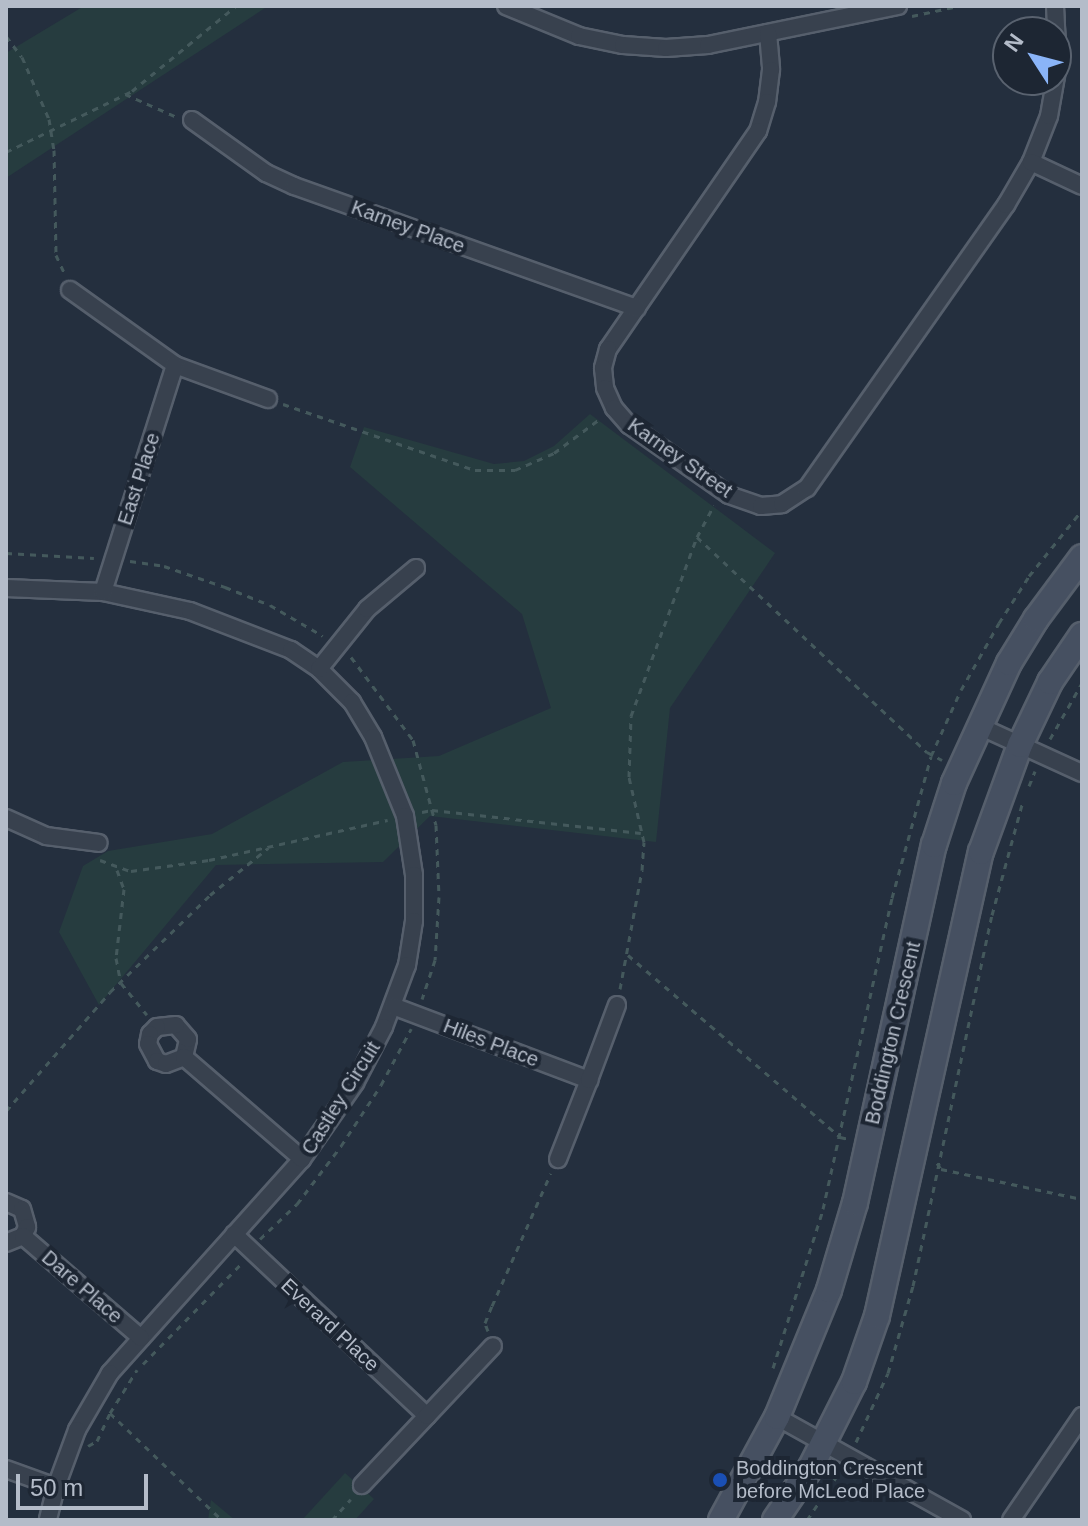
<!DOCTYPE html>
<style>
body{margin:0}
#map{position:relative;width:1088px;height:1526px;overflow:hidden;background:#242f3e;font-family:Helvetica,sans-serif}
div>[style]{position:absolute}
.green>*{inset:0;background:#263c3f}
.path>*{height:3px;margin-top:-1.5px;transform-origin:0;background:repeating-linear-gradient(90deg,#44595c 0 6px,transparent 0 12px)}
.roads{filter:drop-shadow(2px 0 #565f6c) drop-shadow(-2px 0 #565f6c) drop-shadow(0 2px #565f6c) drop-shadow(0 -2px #565f6c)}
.street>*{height:16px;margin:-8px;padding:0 8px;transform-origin:8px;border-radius:8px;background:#38414e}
.secondary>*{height:24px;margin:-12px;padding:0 12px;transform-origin:12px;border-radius:12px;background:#465061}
.dots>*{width:22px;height:22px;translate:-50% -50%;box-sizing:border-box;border:4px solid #1d2633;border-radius:50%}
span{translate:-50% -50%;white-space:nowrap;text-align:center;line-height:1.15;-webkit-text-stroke:8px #1d2633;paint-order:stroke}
.street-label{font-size:20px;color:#b4bcc9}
.poi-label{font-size:20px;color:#b4bcc9}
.left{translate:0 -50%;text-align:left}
.frame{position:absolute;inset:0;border:8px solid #b4bcc9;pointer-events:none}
.north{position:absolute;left:992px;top:16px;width:80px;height:80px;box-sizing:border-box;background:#1d2633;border:2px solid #59626f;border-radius:50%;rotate:306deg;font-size:22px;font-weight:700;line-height:32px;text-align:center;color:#b4bcc9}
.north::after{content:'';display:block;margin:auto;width:28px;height:36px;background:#8ab4f8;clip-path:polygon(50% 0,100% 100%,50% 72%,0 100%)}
.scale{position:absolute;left:16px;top:1474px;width:132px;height:36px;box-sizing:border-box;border:4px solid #b4bcc9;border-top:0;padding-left:10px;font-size:24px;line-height:28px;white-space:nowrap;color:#b4bcc9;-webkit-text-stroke:6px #1d2633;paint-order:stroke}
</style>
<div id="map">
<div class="green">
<div style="clip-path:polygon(84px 6px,268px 6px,6px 178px,6px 53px)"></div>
<div style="clip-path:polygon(590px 414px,775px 553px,670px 708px,656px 842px,430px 816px,383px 862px,216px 865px,99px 1005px,59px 932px,83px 866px,108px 851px,212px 834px,343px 762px,439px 756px,551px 708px,522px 614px,350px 467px,364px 427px,494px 464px,524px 461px,554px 446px)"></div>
<div style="clip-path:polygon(345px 1473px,374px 1499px,355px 1520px,302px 1520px)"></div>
<div style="clip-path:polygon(211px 1500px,235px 1520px,208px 1520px)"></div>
</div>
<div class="path">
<div style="left:912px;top:16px;width:47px;rotate:-12.3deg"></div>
<div style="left:6px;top:36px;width:26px;rotate:53deg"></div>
<div style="left:22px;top:57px;width:68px;rotate:66.5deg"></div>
<div style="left:49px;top:119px;width:31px;rotate:81deg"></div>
<div style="left:54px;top:150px;width:105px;rotate:88.9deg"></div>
<div style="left:56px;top:255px;width:21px;rotate:65deg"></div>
<div style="left:125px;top:94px;width:57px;rotate:23.9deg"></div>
<div style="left:6px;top:152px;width:140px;rotate:-25.8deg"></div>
<div style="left:132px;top:91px;width:134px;rotate:-39.3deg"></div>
<div style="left:283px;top:404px;width:203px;rotate:19deg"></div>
<div style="left:475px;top:470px;width:40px"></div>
<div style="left:515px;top:470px;width:43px;rotate:-23.6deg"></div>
<div style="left:554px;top:453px;width:59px;rotate:-36.7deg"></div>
<div style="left:697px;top:537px;width:315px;rotate:43.1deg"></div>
<div style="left:927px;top:752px;width:17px;rotate:28deg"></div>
<div style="left:6px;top:553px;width:88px;rotate:3.3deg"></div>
<div style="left:130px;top:561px;width:34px;rotate:8deg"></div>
<div style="left:164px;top:566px;width:65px;rotate:19deg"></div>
<div style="left:225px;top:587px;width:48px;rotate:21.8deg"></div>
<div style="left:270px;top:605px;width:61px;rotate:30.3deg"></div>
<div style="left:351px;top:657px;width:104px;rotate:53.2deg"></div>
<div style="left:413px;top:740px;width:88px;rotate:74.9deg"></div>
<div style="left:436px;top:825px;width:72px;rotate:87.6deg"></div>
<div style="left:439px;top:897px;width:63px;rotate:93.6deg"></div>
<div style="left:435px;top:960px;width:41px;rotate:108.4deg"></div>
<div style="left:1050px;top:739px;width:64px;rotate:-60.3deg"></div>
<div style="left:1029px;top:786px;width:16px;rotate:-68deg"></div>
<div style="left:422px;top:812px;width:10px;rotate:-11deg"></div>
<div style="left:432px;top:810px;width:210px;rotate:6.3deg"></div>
<div style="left:100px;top:860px;width:33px;rotate:20deg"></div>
<div style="left:131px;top:871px;width:79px;rotate:-8deg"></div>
<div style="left:209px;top:860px;width:183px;rotate:-12.6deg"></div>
<div style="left:117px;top:870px;width:20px;rotate:70deg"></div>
<div style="left:124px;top:889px;width:69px;rotate:96.6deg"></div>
<div style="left:116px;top:958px;width:25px;rotate:79deg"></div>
<div style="left:121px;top:983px;width:41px;rotate:50.9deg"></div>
<div style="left:628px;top:955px;width:279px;rotate:40.6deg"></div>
<div style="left:840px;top:1137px;width:9px;rotate:13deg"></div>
<div style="left:620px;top:989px;width:121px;rotate:-79.5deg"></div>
<div style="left:642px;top:870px;width:28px;rotate:-86deg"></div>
<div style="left:644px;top:842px;width:67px;rotate:-103deg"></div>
<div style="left:629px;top:777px;width:61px;rotate:-88.1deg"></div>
<div style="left:631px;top:716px;width:191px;rotate:-69.8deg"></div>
<div style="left:697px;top:537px;width:36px;rotate:-62deg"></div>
<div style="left:6px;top:1111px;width:158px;rotate:-48.8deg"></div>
<div style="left:110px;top:992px;width:139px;rotate:-44.1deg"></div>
<div style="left:210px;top:895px;width:75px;rotate:-39deg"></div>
<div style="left:937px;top:1163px;width:7px;rotate:56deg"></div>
<div style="left:941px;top:1169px;width:144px;rotate:12deg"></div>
<div style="left:260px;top:1239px;width:51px;rotate:-43.4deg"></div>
<div style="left:297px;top:1204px;width:73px;rotate:-52.8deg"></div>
<div style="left:341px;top:1146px;width:73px;rotate:-56.7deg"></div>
<div style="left:381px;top:1085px;width:64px;rotate:-61.8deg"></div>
<div style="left:488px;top:1331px;width:9px;rotate:-111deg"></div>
<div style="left:485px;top:1323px;width:18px;rotate:-68deg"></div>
<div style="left:492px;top:1306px;width:145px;rotate:-66.1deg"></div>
<div style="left:143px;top:1364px;width:140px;rotate:-45.6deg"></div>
<div style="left:773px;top:1368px;width:167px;rotate:-72.5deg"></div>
<div style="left:823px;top:1209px;width:319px;rotate:-77.5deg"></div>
<div style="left:892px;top:898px;width:147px;rotate:-74.6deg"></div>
<div style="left:931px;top:756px;width:72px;rotate:-65.6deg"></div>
<div style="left:961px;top:690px;width:77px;rotate:-60.4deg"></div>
<div style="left:999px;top:623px;width:56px;rotate:-57.4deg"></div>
<div style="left:1029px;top:576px;width:85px;rotate:-51.2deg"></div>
<div style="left:110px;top:1413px;width:155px;rotate:43.7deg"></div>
<div style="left:856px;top:1442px;width:76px;rotate:-65.1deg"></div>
<div style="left:888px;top:1373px;width:91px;rotate:-74deg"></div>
<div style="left:913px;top:1286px;width:379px;rotate:-78deg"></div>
<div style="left:992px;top:915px;width:118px;rotate:-74.8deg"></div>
<div style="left:88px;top:1446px;width:10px;rotate:-29deg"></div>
<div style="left:97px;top:1441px;width:31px;rotate:-65deg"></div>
<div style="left:110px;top:1413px;width:51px;rotate:-57.9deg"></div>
<div style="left:332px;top:1520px;width:28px;rotate:-48deg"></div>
<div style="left:807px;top:1520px;width:60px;rotate:-55.8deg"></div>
</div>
<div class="roads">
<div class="street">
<div style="left:506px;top:6px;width:79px;rotate:22.3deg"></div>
<div style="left:579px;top:36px;width:45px;rotate:11.6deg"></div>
<div style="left:623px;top:45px;width:43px;rotate:4deg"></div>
<div style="left:666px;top:48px;width:42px;rotate:-4.1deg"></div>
<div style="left:708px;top:45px;width:194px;rotate:-11.6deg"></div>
<div style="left:768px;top:33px;width:37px;rotate:85deg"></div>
<div style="left:771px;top:70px;width:32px;rotate:97deg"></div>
<div style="left:767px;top:102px;width:30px;rotate:107deg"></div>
<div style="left:758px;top:131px;width:265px;rotate:124.5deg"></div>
<div style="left:608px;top:349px;width:20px;rotate:105deg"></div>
<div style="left:603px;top:368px;width:20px;rotate:84deg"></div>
<div style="left:605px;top:388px;width:22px;rotate:66deg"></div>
<div style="left:614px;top:408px;width:23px;rotate:49deg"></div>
<div style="left:629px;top:425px;width:122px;rotate:35deg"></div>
<div style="left:729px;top:495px;width:34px;rotate:19deg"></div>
<div style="left:761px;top:506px;width:21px;rotate:-5deg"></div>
<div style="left:782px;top:504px;width:30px;rotate:-33deg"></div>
<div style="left:807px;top:488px;width:346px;rotate:-54.9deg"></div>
<div style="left:1006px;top:205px;width:50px;rotate:-59.8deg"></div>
<div style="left:1031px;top:162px;width:49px;rotate:-68.6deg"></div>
<div style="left:1049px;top:116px;width:52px;rotate:-80deg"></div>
<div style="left:1058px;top:65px;width:59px;rotate:-92.9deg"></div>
<div style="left:192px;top:120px;width:91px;rotate:35.6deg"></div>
<div style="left:266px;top:173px;width:31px;rotate:25deg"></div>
<div style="left:294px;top:186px;width:364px;rotate:19.6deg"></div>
<div style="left:1031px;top:162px;width:56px;rotate:25.2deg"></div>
<div style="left:70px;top:290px;width:129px;rotate:35.5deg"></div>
<div style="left:175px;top:365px;width:99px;rotate:20.1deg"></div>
<div style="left:6px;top:588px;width:97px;rotate:2.4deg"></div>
<div style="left:103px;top:592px;width:89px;rotate:12.3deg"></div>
<div style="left:190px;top:611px;width:108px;rotate:21.1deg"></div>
<div style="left:291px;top:650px;width:34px;rotate:34deg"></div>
<div style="left:319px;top:669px;width:47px;rotate:45deg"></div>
<div style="left:352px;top:702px;width:41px;rotate:59deg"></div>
<div style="left:373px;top:737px;width:85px;rotate:67.9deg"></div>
<div style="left:405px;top:816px;width:60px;rotate:81.3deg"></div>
<div style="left:414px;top:875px;width:46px;rotate:90deg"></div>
<div style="left:414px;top:921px;width:45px;rotate:99deg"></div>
<div style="left:407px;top:965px;width:66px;rotate:110.4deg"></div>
<div style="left:384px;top:1027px;width:63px;rotate:117.4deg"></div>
<div style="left:355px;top:1083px;width:93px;rotate:124.9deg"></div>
<div style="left:302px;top:1159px;width:288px;rotate:131.9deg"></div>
<div style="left:110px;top:1373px;width:66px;rotate:120.1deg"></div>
<div style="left:77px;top:1430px;width:61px;rotate:110.2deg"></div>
<div style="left:56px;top:1487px;width:34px;rotate:104deg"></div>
<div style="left:103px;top:592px;width:238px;rotate:-72.4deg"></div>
<div style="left:319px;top:669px;width:77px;rotate:-51.3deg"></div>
<div style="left:367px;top:609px;width:64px;rotate:-39.9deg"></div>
<div style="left:977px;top:725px;width:115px;rotate:24.6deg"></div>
<div style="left:6px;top:818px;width:44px;rotate:24.2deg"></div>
<div style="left:46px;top:836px;width:53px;rotate:7.5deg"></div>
<div style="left:393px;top:1006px;width:210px;rotate:20.7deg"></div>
<div style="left:589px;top:1080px;width:85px;rotate:111.4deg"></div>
<div style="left:184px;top:1057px;width:18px;rotate:-77deg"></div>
<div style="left:188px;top:1039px;width:18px;rotate:-131deg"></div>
<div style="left:176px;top:1025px;width:19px;rotate:174deg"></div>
<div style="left:157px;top:1027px;width:10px;rotate:135deg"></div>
<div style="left:150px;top:1034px;width:10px;rotate:101deg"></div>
<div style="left:148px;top:1044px;width:19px;rotate:62deg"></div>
<div style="left:157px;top:1061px;width:9px;rotate:18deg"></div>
<div style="left:166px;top:1064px;width:19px;rotate:-21deg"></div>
<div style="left:184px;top:1057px;width:156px;rotate:40.8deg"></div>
<div style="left:589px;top:1080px;width:80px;rotate:-69.5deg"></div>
<div style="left:6px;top:1202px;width:17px;rotate:24deg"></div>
<div style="left:22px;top:1209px;width:19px;rotate:74deg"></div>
<div style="left:27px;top:1227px;width:10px;rotate:114deg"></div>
<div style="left:23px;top:1236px;width:18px;rotate:158deg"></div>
<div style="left:234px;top:1234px;width:265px;rotate:43.3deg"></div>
<div style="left:427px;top:1416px;width:95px;rotate:133.3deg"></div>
<div style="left:23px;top:1236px;width:156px;rotate:40.8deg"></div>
<div style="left:427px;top:1416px;width:96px;rotate:-46.7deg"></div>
<div style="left:777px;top:1417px;width:212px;rotate:29.1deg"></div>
<div style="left:6px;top:1469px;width:53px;rotate:19.8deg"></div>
<div style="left:1011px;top:1520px;width:126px;rotate:-55.7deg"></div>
</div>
<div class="secondary">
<div style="left:721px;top:1520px;width:117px;rotate:-61.5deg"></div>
<div style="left:777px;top:1417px;width:137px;rotate:-67.7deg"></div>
<div style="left:829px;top:1290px;width:91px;rotate:-73.4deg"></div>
<div style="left:855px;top:1203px;width:367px;rotate:-77.6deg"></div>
<div style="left:934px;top:845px;width:65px;rotate:-72.1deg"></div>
<div style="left:954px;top:783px;width:132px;rotate:-65.4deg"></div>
<div style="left:1009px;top:663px;width:52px;rotate:-58.5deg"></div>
<div style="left:1036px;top:619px;width:77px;rotate:-53.4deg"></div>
<div style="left:775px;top:1520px;width:64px;rotate:-55.8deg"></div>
<div style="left:811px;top:1467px;width:95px;rotate:-63.2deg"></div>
<div style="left:854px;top:1382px;width:70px;rotate:-70.8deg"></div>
<div style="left:877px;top:1316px;width:476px;rotate:-77.4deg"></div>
<div style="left:981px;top:852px;width:114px;rotate:-70deg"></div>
<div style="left:1020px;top:745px;width:70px;rotate:-64.5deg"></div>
<div style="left:1050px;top:682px;width:57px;rotate:-55.8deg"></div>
</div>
</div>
<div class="dots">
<div style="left:720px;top:1480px;background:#1a4fb4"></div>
</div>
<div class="street-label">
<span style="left:408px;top:227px;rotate:20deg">Karney Place</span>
<span style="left:680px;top:458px;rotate:35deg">Karney Street</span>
<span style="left:139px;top:479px;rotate:-72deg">East Place</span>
<span style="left:893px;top:1033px;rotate:-77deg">Boddington Crescent</span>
<span style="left:491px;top:1043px;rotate:21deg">Hiles Place</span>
<span style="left:341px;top:1098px;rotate:-58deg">Castley Circuit</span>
<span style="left:82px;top:1287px;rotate:41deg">Dare Place</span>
<span style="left:330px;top:1325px;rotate:43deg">Everard Place</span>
</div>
<div class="poi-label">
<span class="left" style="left:736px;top:1480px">Boddington Crescent<br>before McLeod Place</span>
</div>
<div class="frame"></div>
<div class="north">N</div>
<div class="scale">50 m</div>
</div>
